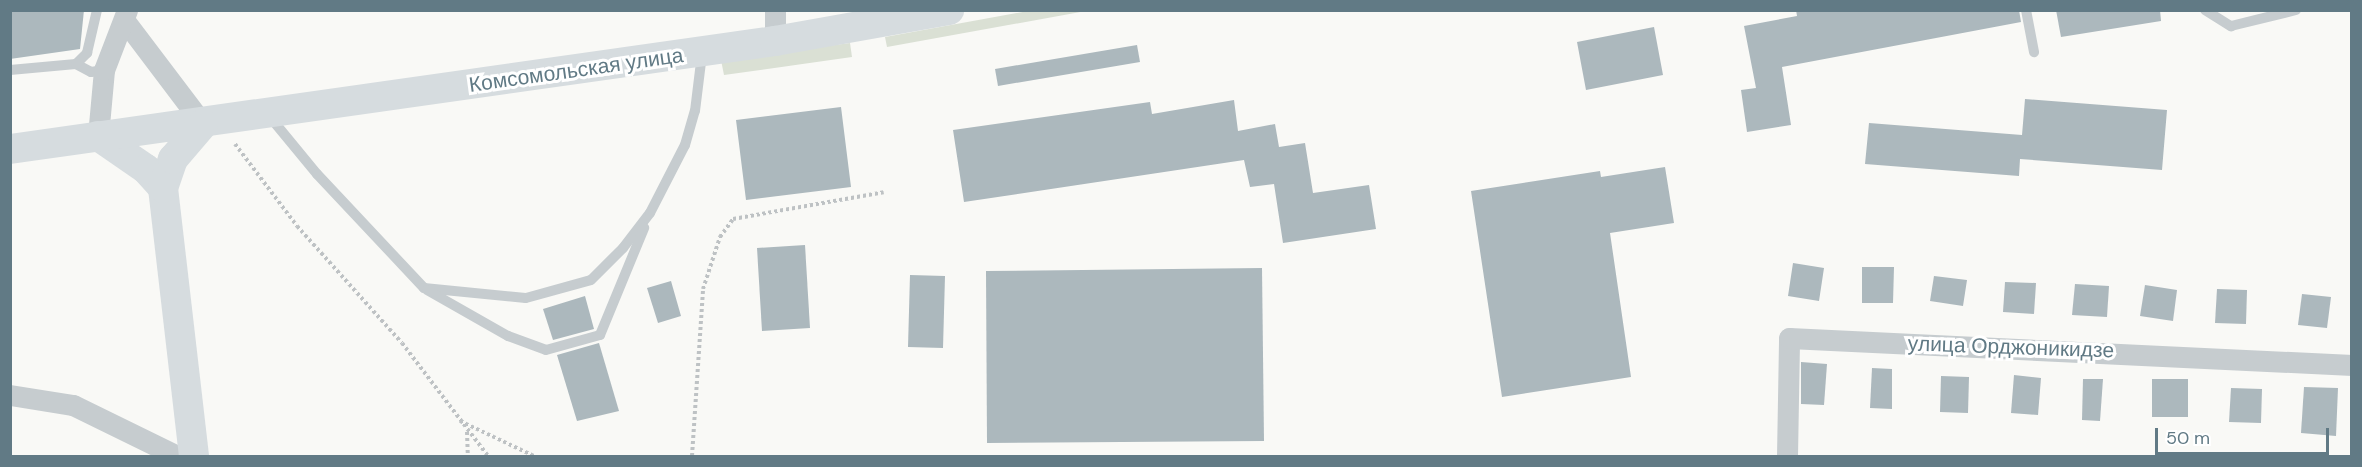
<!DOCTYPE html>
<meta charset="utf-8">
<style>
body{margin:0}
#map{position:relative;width:2362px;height:467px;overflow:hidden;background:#f9f9f6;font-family:"DM Sans",sans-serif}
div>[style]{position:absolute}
.green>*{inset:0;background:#dae0d4}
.building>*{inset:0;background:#acb8bd}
.path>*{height:4px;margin-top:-2px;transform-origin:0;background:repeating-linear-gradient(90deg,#bec2c4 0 3px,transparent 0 6px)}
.lane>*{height:10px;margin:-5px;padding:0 5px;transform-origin:5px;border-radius:5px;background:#c6cccf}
.street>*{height:21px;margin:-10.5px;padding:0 10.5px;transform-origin:10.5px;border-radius:10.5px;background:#c6cccf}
.secondary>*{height:30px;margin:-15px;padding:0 15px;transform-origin:15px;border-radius:15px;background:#d6dcdf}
span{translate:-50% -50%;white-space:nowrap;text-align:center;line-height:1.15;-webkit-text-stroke:6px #fff;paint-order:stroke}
.street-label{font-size:21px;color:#617a85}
.frame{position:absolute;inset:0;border:12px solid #617a85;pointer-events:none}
.scale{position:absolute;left:2155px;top:428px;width:174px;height:27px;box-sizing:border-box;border:3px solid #617a85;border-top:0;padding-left:8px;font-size:18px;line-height:21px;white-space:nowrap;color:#617a85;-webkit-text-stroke:4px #fff;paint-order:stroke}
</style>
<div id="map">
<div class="green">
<div style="clip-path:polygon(1028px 11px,1086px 11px,887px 47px,885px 37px)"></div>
<div style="clip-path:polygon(850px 43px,852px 57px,724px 75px,721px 60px)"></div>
</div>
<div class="building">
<div style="clip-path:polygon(10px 10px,84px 10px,80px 49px,10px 59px)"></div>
<div style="clip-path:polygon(1796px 10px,2019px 10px,2021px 22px,1782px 67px,1791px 125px,1747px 132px,1741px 90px,1756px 88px,1744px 26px,1797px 16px)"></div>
<div style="clip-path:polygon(2056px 10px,2160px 10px,2161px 21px,2061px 37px)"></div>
<div style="clip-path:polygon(1654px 27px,1663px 75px,1586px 90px,1577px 42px)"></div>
<div style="clip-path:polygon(1137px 45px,1140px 62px,998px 86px,995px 69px)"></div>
<div style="clip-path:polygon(2025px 99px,2167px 110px,2162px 170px,2020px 159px,2019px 176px,1865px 164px,1869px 123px,2022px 135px)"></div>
<div style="clip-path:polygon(1234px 100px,1238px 131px,1275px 124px,1279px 147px,1305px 143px,1313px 193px,1369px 185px,1376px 229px,1283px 243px,1274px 184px,1250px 187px,1244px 160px,964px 202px,953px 130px,1150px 102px,1152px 114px)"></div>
<div style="clip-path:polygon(841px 107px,851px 187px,746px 200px,736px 120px)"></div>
<div style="clip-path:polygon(1665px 167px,1674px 223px,1610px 233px,1631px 377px,1502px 397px,1471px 191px,1600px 171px,1601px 177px)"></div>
<div style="clip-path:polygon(805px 245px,810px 328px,762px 331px,757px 248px)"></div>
<div style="clip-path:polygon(1793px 263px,1824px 268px,1819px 301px,1788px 296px)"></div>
<div style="clip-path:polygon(1862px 267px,1894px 267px,1893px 303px,1862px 303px)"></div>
<div style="clip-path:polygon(1262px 268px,1264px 441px,987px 443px,986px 271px)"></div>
<div style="clip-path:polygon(910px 275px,945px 276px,943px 348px,908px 347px)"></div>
<div style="clip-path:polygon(1934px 276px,1967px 280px,1963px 306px,1930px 301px)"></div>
<div style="clip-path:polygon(671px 281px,681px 316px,658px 323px,647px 288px)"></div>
<div style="clip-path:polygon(2005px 282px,2036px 283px,2034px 314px,2003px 312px)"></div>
<div style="clip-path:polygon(2075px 284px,2109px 286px,2107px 317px,2072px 315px)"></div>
<div style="clip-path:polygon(2145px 285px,2177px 290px,2173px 321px,2140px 316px)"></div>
<div style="clip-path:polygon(2217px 289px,2247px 290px,2246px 324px,2215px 323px)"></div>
<div style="clip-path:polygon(2302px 294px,2331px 297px,2327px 328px,2298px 325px)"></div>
<div style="clip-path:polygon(585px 296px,594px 329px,553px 340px,543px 309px)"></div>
<div style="clip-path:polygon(599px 343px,619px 411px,577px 421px,557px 355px)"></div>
<div style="clip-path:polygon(1801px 362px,1827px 364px,1824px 405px,1801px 404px)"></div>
<div style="clip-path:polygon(1872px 368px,1892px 369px,1892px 409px,1870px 408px)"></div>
<div style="clip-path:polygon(2014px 375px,2041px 378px,2038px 415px,2011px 413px)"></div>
<div style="clip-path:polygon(1941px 376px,1969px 377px,1968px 413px,1940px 412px)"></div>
<div style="clip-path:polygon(2083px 379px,2103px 379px,2100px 421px,2082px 420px)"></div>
<div style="clip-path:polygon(2152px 379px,2188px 379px,2188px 417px,2152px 417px)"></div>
<div style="clip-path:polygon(2304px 387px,2338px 388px,2336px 436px,2301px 433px)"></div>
<div style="clip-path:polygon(2231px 388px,2262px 389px,2261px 423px,2229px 422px)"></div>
</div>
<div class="path">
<div style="left:235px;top:144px;width:103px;rotate:52.9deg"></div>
<div style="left:297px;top:226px;width:157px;rotate:48.1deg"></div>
<div style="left:402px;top:343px;width:142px;rotate:52.7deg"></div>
<div style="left:460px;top:421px;width:82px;rotate:25.3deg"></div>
<div style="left:467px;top:432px;width:24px;rotate:88deg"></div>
<div style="left:692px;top:456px;width:167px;rotate:-86.2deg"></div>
<div style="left:703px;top:289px;width:55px;rotate:-71.9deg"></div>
<div style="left:720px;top:237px;width:22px;rotate:-54deg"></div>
<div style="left:733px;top:219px;width:153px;rotate:-10.1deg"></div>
</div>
<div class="lane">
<div style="left:2026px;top:10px;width:43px;rotate:79.2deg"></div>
<div style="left:2205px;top:10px;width:31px;rotate:32deg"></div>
<div style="left:2231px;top:26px;width:67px;rotate:-13.8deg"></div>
<div style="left:76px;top:64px;width:17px;rotate:28deg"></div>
<div style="left:91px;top:72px;width:13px;rotate:-9deg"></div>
<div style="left:10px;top:70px;width:66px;rotate:-5.2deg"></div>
<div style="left:76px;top:64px;width:16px;rotate:-45deg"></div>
<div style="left:87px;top:53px;width:44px;rotate:-76.9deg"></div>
<div style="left:270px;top:117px;width:74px;rotate:50.5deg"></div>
<div style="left:317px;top:174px;width:156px;rotate:46.8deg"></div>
<div style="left:424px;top:288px;width:102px;rotate:5.6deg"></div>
<div style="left:526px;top:298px;width:67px;rotate:-15.5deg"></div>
<div style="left:591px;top:280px;width:45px;rotate:-45deg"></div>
<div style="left:623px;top:248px;width:44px;rotate:-52.4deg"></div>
<div style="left:650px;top:213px;width:76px;rotate:-62.8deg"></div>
<div style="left:685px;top:145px;width:35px;rotate:-74deg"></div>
<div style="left:695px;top:111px;width:57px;rotate:-83deg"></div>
<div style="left:427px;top:290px;width:93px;rotate:29.6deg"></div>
<div style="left:508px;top:336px;width:40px;rotate:20.2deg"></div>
<div style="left:546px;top:350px;width:56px;rotate:-15.5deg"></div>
<div style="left:600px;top:335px;width:116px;rotate:-67.6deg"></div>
</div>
<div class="street">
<div style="left:775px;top:10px;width:31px;rotate:90deg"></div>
<div style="left:125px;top:21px;width:129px;rotate:52.9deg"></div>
<div style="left:98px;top:136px;width:66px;rotate:-84.8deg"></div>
<div style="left:104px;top:70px;width:64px;rotate:-69deg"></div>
<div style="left:10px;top:395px;width:64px;rotate:9deg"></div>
<div style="left:73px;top:405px;width:116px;rotate:26.1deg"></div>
<div style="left:1787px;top:456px;width:118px;rotate:-89deg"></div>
<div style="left:1789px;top:338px;width:564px;rotate:2.75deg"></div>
</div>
<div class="secondary">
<div style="left:98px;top:136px;width:58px;rotate:34.5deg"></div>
<div style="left:146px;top:169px;width:25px;rotate:48deg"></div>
<div style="left:10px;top:149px;width:773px;rotate:-8.04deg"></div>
<div style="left:775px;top:41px;width:177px;rotate:-10.1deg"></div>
<div style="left:194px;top:456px;width:270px;rotate:-96.6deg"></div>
<div style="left:163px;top:188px;width:31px;rotate:-71deg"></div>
<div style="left:173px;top:159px;width:46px;rotate:-49.4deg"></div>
</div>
<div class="street-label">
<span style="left:576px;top:70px;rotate:-8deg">Комсомольская улица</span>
<span style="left:2011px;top:347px;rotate:2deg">улица Орджоникидзе</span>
</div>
<div class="frame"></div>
<div class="scale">50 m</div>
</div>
